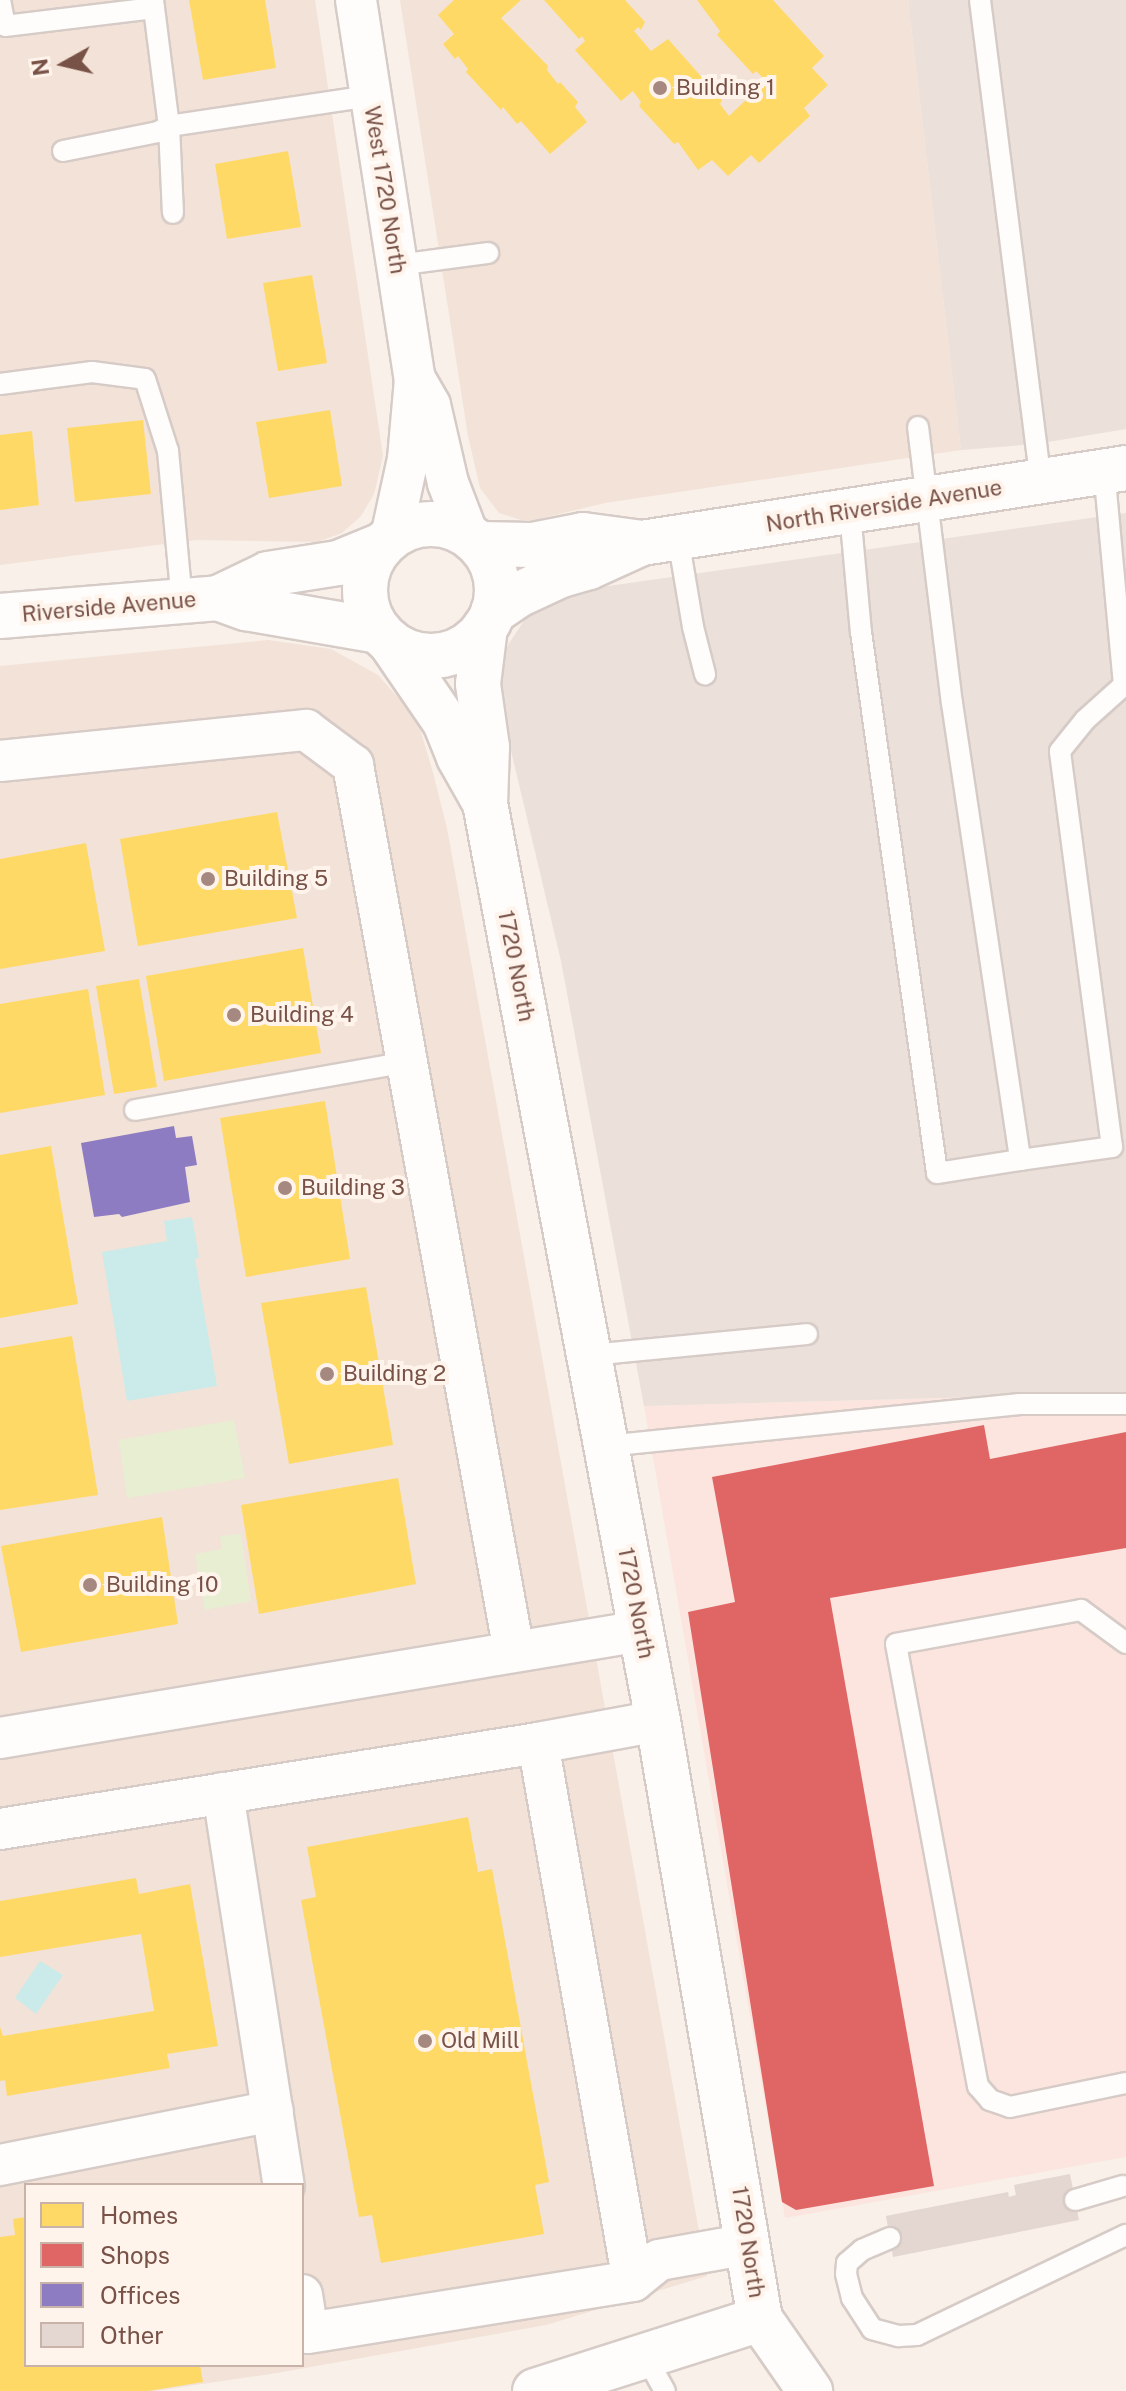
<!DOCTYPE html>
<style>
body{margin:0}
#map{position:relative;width:1126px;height:2391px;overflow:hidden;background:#f8f0e9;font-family:"Public Sans",sans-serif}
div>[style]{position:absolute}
.residential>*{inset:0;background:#f3e2d7}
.commercial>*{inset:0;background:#fce5df}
.industrial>*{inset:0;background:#ebe0da}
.green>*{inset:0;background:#e7eed2}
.water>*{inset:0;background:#caebe9}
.homes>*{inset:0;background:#ffd966}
.shops>*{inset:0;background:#e06666}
.offices>*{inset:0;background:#8e7cc3}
.building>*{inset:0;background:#e4d6d0}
.roads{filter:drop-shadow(2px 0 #d6cbc6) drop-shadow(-2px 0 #d6cbc6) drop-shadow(0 2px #d6cbc6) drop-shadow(0 -2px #d6cbc6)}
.service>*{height:20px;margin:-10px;padding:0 10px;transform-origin:10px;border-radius:10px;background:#fefdfc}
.minor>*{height:40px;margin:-20px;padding:0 20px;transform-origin:20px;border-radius:20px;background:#fefdfc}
.tertiary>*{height:44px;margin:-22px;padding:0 22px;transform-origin:22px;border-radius:22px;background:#fefdfc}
.tertiary>.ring{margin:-22px;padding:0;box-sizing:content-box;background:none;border:44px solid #fefdfc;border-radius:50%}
.dots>*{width:22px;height:22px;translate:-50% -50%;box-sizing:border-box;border:4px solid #fff4eb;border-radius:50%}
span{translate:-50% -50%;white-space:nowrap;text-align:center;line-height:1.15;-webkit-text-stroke:8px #fff4eb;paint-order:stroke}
.poi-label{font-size:22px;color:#785147}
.left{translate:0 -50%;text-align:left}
.street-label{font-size:22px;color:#785147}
.legend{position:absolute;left:24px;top:2183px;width:280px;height:184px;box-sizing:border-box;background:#fff4eb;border:2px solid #c9b3a9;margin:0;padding:10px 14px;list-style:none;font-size:24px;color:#785147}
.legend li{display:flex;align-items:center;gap:16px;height:40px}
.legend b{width:40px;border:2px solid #c9b3a9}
.north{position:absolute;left:24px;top:24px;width:80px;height:80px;-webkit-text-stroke:6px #fff4eb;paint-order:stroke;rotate:262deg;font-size:22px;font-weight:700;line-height:32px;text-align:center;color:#785147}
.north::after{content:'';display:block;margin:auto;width:28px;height:36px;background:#785147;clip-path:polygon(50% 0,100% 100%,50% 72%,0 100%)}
</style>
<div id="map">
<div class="residential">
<div style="clip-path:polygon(0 0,315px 0,383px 456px,374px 494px,361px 516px,342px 533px,317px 542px,196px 540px,0 565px)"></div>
<div style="clip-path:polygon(400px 0,908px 0,961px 450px,605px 503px,534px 520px,521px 520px,499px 513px,480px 488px,468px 436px)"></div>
<div style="clip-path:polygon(evenodd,268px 640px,331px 649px,378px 675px,417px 719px,432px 769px,447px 828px,707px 2276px,546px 2325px,277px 2373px,155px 2391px,0 2391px,0 666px,268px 640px,26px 2185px,302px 2185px,302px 2365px,26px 2365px,26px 2185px)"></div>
</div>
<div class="commercial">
<div style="clip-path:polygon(1126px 1393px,1126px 2157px,785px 2218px,644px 1406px)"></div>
</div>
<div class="industrial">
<div style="clip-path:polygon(908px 0,1126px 0,1126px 429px,1036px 444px,961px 450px)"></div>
<div style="clip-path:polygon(1126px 513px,1126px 1393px,644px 1406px,561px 961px,498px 696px,502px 654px,527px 616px,545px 603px,573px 591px)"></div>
</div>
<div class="green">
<div style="clip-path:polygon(234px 1420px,245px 1478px,127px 1498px,119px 1440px)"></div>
<div style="clip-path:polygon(241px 1534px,251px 1601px,205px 1610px,195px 1554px,222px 1549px,220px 1536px)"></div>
</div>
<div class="water">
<div style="clip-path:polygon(192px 1217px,199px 1257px,195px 1259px,217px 1386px,127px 1401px,102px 1252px,167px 1241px,164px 1221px)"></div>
<div style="clip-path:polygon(40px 1961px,63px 1975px,36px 2014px,15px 1998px)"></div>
</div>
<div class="homes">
<div style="clip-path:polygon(189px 0,265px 0,276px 68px,203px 80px)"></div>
<div style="clip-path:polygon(454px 0,521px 0,501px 18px,548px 66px,547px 70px,558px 84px,560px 82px,578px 102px,575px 107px,587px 122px,550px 154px,521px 121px,517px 124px,503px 107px,501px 110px,466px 72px,468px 69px,458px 56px,455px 59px,443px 44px,454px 34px,438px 15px)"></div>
<div style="clip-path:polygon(544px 0,625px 0,645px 22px,641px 30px,638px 27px,634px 31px,651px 51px,668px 39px,722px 100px,720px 104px,729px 116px,766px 81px,756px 71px,753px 74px,717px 35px,720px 31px,697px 0,773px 0,824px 56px,812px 68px,828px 85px,804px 108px,810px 116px,759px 163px,751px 155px,728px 176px,712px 160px,698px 170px,678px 142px,674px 144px,639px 106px,641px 102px,633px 91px,621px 101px,575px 50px,585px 41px,582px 36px,579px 39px)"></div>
<div style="clip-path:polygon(288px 151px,301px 227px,227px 239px,215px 164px)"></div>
<div style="clip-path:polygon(312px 275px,327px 363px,278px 371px,263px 283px)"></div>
<div style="clip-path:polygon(330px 410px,342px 486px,269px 498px,256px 422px)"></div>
<div style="clip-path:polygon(143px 420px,151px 494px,75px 502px,67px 428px)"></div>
<div style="clip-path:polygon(32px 431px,39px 505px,0 510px,0 435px)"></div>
<div style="clip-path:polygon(277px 812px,297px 918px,138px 946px,120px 839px)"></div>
<div style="clip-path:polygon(86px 843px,105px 951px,0 969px,0 859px)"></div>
<div style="clip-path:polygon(303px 948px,321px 1053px,164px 1081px,146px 976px)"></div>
<div style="clip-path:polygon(139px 979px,157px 1087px,114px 1094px,96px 986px)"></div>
<div style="clip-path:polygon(88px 989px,105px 1095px,0 1113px,0 1004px)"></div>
<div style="clip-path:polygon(325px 1101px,350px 1259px,246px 1277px,220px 1118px)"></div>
<div style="clip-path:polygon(51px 1146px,78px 1304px,0 1318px,0 1155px)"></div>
<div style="clip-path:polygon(366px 1287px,393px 1445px,289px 1464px,261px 1303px)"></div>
<div style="clip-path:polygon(72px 1336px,98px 1495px,0 1510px,0 1348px)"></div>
<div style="clip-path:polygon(398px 1478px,416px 1584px,259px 1614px,241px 1505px)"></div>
<div style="clip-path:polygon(162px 1517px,178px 1624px,21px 1652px,1px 1546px)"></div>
<div style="clip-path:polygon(468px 1817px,478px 1872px,492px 1869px,549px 2182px,535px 2185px,544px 2234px,381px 2263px,372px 2215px,359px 2217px,301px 1900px,316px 1897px,307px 1847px)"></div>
<div style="clip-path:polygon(136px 1878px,139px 1894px,190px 1884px,218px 2046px,167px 2054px,170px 2068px,7px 2096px,5px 2080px,0 2081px,0 2027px,3px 2036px,154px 2011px,141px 1934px,0 1957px,0 1901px)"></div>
<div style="clip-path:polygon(26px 2217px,26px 2365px,200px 2365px,203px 2382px,148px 2391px,0 2391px,0 2237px,15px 2235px,13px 2219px)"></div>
</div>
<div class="shops">
<div style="clip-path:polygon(984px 1425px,990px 1459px,1126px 1432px,1126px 1548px,830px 1598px,934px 2186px,796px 2210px,782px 2202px,688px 1612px,735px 1602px,712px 1477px)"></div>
</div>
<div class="offices">
<div style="clip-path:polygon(174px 1126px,176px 1138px,192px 1136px,197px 1165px,185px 1167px,190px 1202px,122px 1217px,119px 1214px,94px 1217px,81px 1143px)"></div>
</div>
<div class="building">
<div style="clip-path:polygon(1070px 2174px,1079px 2220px,893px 2257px,886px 2216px,1008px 2192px,1009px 2197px,1016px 2195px,1014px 2185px)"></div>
</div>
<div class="roads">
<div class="service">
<div style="left:0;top:0;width:26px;rotate:79deg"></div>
<div style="left:5px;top:26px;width:150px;rotate:-6.9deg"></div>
<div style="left:153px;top:0;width:127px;rotate:82.8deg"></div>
<div style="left:169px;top:126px;width:203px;rotate:-8.5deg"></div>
<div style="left:980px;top:0;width:486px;rotate:82.8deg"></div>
<div style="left:63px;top:151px;width:97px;rotate:-11.3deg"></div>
<div style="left:158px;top:132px;width:13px;rotate:-29deg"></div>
<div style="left:169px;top:126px;width:87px;rotate:87.4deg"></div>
<div style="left:397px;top:265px;width:92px;rotate:-7.5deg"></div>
<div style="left:0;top:384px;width:93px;rotate:-7.4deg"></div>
<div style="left:92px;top:372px;width:53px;rotate:7.5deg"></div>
<div style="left:145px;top:379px;width:76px;rotate:72.3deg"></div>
<div style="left:168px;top:451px;width:151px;rotate:84.7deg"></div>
<div style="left:918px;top:427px;width:278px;rotate:83deg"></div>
<div style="left:952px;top:703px;width:462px;rotate:81.5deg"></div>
<div style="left:1020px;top:1160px;width:93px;rotate:-8deg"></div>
<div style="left:1112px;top:1147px;width:399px;rotate:-97.5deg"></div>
<div style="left:1060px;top:751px;width:40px;rotate:-51deg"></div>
<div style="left:1085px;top:720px;width:52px;rotate:-41.9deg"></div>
<div style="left:1124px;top:685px;width:215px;rotate:-95.3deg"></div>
<div style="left:850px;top:512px;width:121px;rotate:84.8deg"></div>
<div style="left:861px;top:632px;width:546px;rotate:82deg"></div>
<div style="left:937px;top:1173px;width:84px;rotate:-8.9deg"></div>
<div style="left:678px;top:538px;width:90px;rotate:80.4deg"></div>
<div style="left:693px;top:627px;width:49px;rotate:75.7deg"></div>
<div style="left:135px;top:1110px;width:276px;rotate:-10deg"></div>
<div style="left:590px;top:1355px;width:218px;rotate:-5.5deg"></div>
<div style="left:606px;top:1446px;width:416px;rotate:-5.8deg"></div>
<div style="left:1020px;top:1404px;width:106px"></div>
<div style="left:1126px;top:1643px;width:56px;rotate:-143.7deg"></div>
<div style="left:1081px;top:1610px;width:188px;rotate:169.6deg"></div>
<div style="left:896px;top:1644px;width:450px;rotate:79.5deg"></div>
<div style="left:978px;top:2086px;width:18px;rotate:49deg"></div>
<div style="left:990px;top:2100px;width:21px;rotate:19deg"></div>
<div style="left:1010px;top:2107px;width:118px;rotate:-11.7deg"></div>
<div style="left:1075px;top:2200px;width:50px;rotate:-16.3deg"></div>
<div style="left:890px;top:2238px;width:30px;rotate:157deg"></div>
<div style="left:862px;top:2250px;width:20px;rotate:139deg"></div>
<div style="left:847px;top:2263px;width:11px;rotate:95deg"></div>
<div style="left:846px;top:2274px;width:25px;rotate:76deg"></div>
<div style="left:852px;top:2298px;width:37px;rotate:57deg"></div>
<div style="left:872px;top:2329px;width:28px;rotate:15deg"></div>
<div style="left:899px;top:2336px;width:18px;rotate:-3deg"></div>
<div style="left:917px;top:2335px;width:232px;rotate:-25.6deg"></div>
<div style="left:646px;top:2357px;width:39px;rotate:61deg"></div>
</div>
<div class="minor">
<div style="left:356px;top:0;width:384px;rotate:81.2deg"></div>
<div style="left:415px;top:379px;width:80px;rotate:95deg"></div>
<div style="left:408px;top:459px;width:80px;rotate:102.3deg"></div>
<div style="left:415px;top:379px;width:30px;rotate:60deg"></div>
<div style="left:430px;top:405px;width:80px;rotate:77deg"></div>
<div style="left:448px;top:483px;width:56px;rotate:69deg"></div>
<div style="left:0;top:761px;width:308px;rotate:-5.8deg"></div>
<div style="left:306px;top:730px;width:59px;rotate:36.7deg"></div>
<div style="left:353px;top:765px;width:901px;rotate:79.71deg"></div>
<div style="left:0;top:1738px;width:650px;rotate:-9.48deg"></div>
<div style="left:538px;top:1743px;width:122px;rotate:-10.4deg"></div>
<div style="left:223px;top:1793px;width:397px;rotate:81.2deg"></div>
<div style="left:0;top:1829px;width:545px;rotate:-9.08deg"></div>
<div style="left:538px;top:1743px;width:546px;rotate:79.99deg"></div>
<div style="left:633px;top:2281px;width:33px;rotate:-39deg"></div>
<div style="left:659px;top:2260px;width:91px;rotate:-10.1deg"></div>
<div style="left:0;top:2165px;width:278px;rotate:-11.2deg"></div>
<div style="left:302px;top:2295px;width:38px;rotate:81deg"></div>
<div style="left:308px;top:2333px;width:329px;rotate:-9.1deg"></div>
</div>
<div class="tertiary">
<div class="ring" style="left:365px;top:524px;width:88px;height:88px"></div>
<div style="left:479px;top:544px;width:53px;rotate:1.1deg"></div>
<div style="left:532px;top:545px;width:52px;rotate:-11.1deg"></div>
<div style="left:583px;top:535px;width:60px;rotate:7.7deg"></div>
<div style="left:218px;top:598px;width:30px;rotate:20deg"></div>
<div style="left:246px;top:608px;width:135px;rotate:9.8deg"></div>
<div style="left:493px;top:612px;width:32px;rotate:-34deg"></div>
<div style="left:520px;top:594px;width:45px;rotate:-24.9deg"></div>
<div style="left:561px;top:575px;width:29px;rotate:-16deg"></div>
<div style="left:589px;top:567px;width:58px;rotate:-24.4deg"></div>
<div style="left:642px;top:543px;width:490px;rotate:-8.8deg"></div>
<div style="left:0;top:616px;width:219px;rotate:-4.7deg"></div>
<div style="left:218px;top:598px;width:55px;rotate:-25.6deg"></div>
<div style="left:268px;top:574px;width:71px;rotate:-8.9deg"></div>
<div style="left:338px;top:563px;width:48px;rotate:-22.2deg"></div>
<div style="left:485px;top:627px;width:57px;rotate:97deg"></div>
<div style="left:478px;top:684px;width:64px;rotate:81.9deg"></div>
<div style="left:487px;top:747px;width:56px;rotate:92deg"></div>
<div style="left:485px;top:803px;width:934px;rotate:79.33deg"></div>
<div style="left:658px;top:1721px;width:607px;rotate:80.32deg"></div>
<div style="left:760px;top:2319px;width:88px;rotate:55.2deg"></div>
<div style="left:391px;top:643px;width:96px;rotate:55.6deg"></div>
<div style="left:445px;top:722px;width:38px;rotate:68deg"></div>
<div style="left:459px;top:757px;width:53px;rotate:60.5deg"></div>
<div style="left:535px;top:2391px;width:236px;rotate:-17.7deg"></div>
</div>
</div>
<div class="dots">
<div style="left:660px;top:88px;background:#a58980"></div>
<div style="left:208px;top:879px;background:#a58980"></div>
<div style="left:234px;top:1015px;background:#a58980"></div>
<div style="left:285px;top:1188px;background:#a58980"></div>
<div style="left:327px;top:1374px;background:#a58980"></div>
<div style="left:90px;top:1585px;background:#a58980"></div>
<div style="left:425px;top:2041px;background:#a58980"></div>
</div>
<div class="poi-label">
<span class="left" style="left:676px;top:88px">Building 1</span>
<span class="left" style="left:224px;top:879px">Building 5</span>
<span class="left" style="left:250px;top:1015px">Building 4</span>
<span class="left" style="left:301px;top:1188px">Building 3</span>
<span class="left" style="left:343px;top:1374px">Building 2</span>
<span class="left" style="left:106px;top:1585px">Building 10</span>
<span class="left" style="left:441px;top:2041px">Old Mill</span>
</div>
<div class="street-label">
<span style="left:385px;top:190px;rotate:81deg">West 1720 North</span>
<span style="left:884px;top:506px;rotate:-9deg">North Riverside Avenue</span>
<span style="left:109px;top:607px;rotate:-5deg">Riverside Avenue</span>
<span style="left:516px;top:966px;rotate:79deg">1720 North</span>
<span style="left:636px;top:1603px;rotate:79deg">1720 North</span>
<span style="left:748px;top:2242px;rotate:81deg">1720 North</span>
</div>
<ul class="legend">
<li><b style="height:22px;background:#ffd966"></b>Homes</li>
<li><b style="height:22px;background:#e06666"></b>Shops</li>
<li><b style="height:22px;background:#8e7cc3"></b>Offices</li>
<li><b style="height:22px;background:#e4d6d0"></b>Other</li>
</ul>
<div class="north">N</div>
</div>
